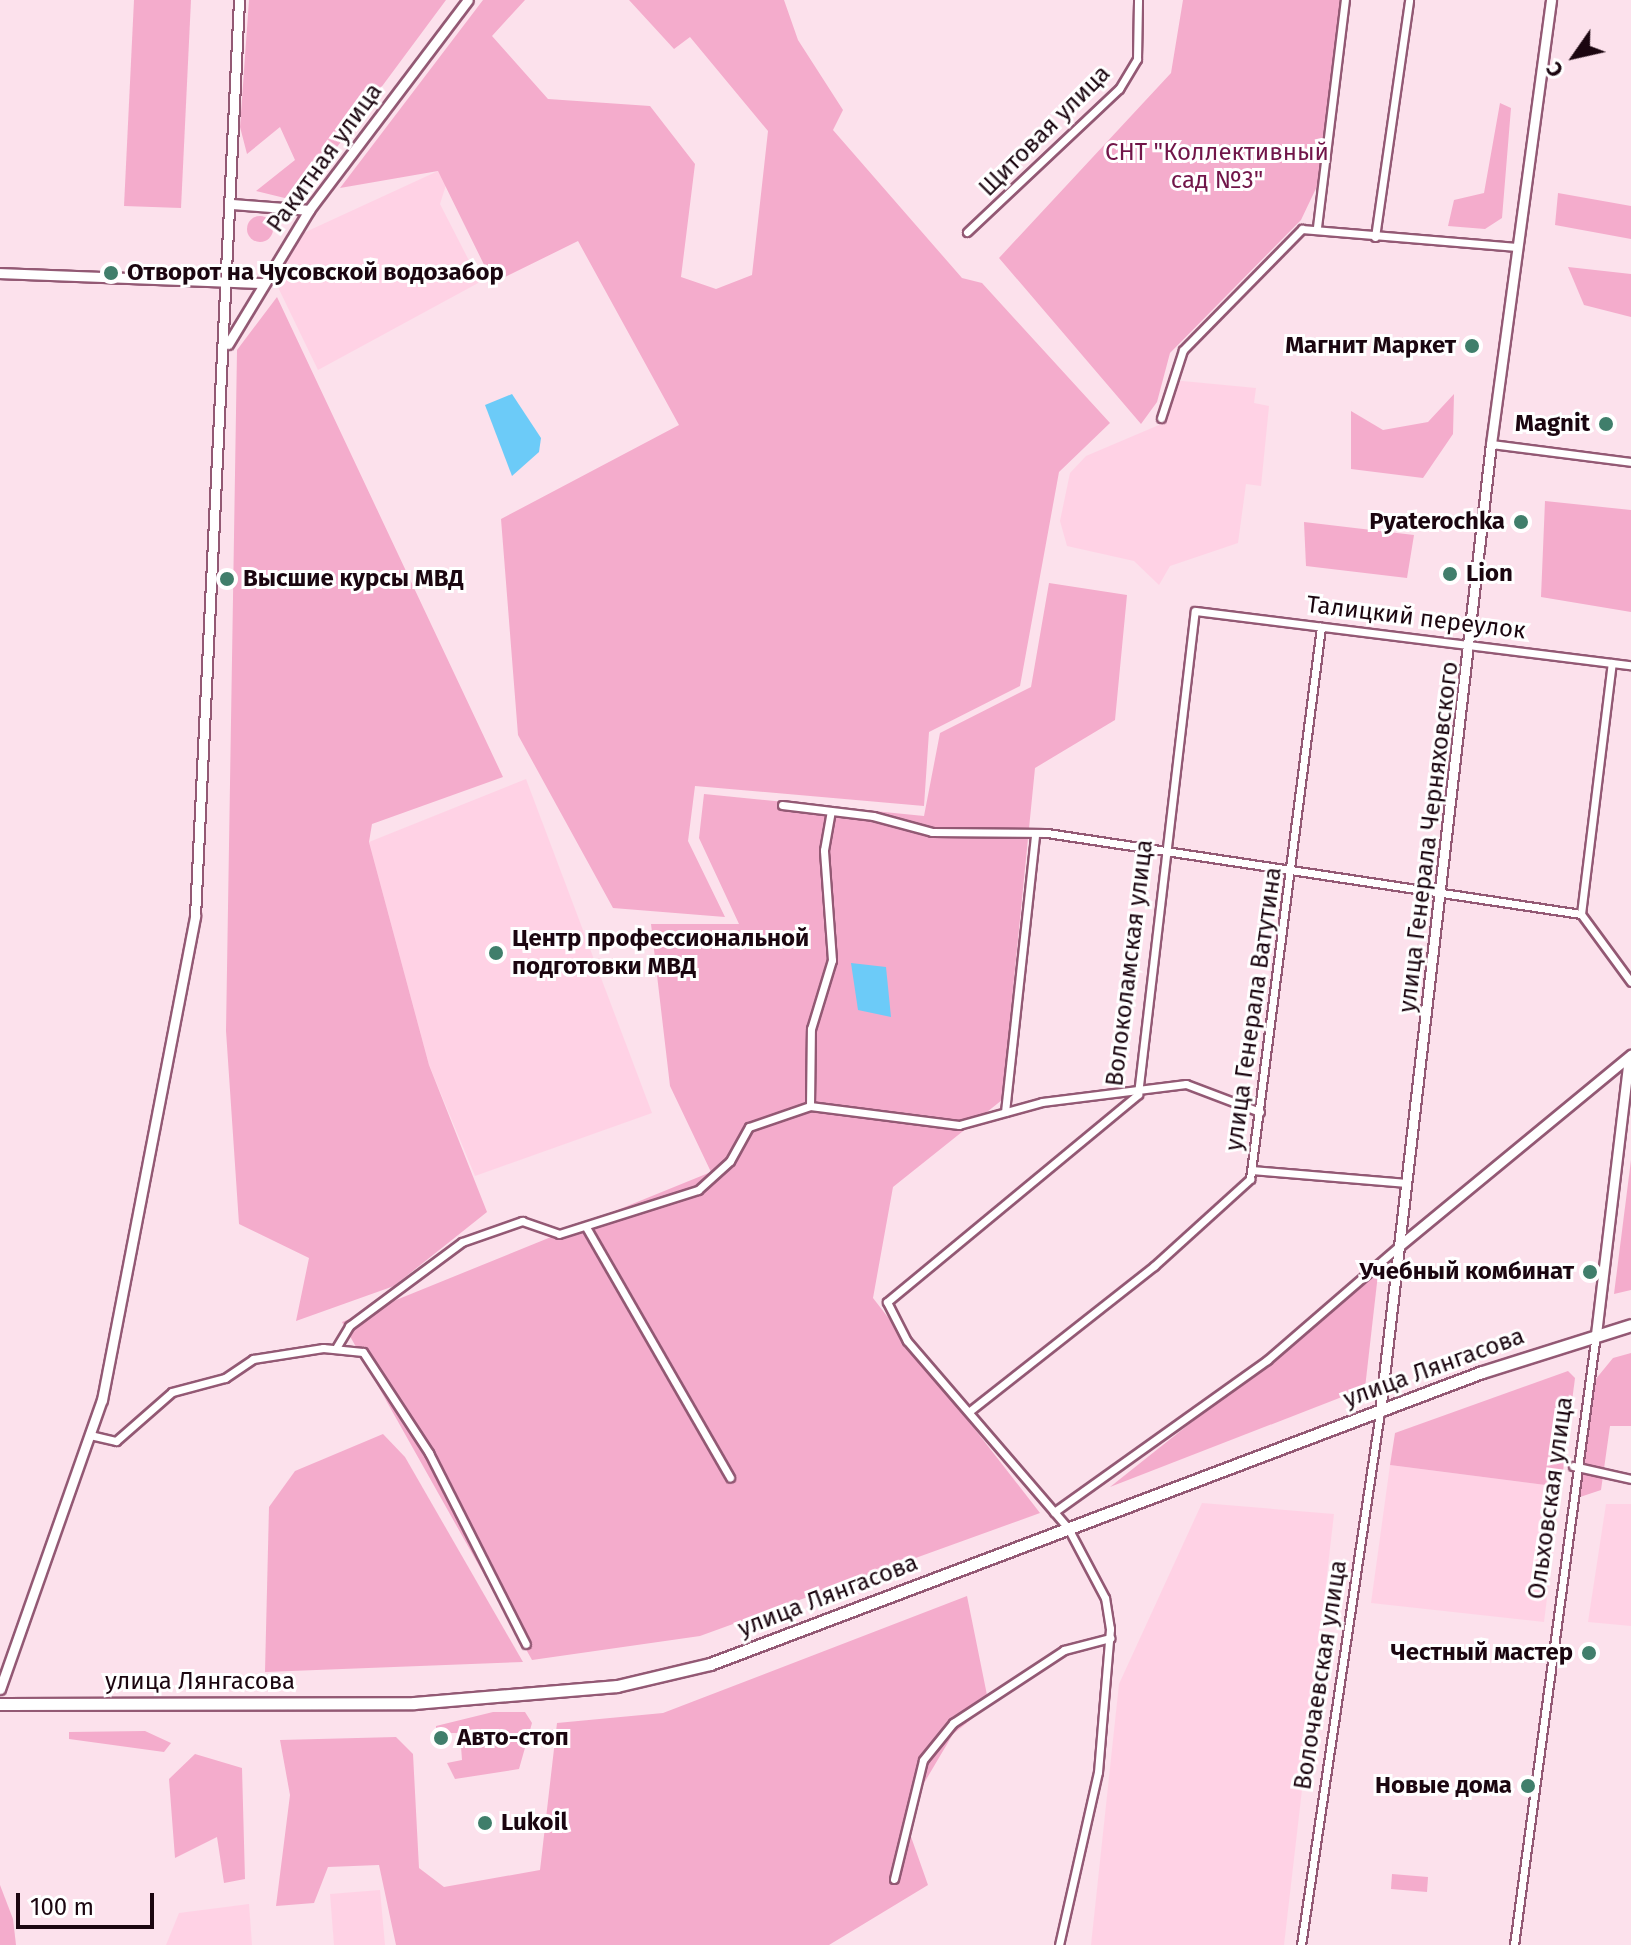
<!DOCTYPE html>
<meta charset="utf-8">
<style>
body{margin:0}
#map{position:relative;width:1631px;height:1945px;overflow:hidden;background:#fce1ec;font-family:"Fira Sans",sans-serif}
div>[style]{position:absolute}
.built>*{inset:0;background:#ffd2e5}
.green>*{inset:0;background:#f4accc}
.round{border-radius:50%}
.water>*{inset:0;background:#6ccbf8}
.roads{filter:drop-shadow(2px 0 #935974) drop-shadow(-2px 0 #935974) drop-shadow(0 2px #935974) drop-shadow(0 -2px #935974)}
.minor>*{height:7px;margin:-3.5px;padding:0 3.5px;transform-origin:3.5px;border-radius:3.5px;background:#fff}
.tertiary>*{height:9px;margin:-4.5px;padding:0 4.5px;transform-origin:4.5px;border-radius:4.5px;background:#fff}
.secondary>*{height:11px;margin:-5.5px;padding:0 5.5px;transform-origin:5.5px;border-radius:5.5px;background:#fff}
.dots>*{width:22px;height:22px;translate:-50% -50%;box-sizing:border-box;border:4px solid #fff;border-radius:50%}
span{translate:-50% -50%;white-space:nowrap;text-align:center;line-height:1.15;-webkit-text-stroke:6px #fff;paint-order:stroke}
.street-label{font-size:24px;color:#1b0610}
.park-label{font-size:24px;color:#711549}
.poi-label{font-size:24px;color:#1b0610;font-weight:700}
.left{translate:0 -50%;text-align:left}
.right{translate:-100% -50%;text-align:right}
.north{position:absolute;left:1535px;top:16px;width:80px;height:80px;-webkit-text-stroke:6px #fff;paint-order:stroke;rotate:236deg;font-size:22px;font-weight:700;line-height:32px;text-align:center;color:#1b0610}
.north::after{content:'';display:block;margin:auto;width:28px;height:36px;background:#1b0610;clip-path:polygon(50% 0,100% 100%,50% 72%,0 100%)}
.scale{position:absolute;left:16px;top:1893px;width:138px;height:36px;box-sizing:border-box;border:4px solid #1b0610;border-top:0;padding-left:10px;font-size:24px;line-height:28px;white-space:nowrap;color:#1b0610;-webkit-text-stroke:6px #fff;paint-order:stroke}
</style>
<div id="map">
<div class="built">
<div style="clip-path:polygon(438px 171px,446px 185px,440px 204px,480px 282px,318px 370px,275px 281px,299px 235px)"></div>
<div style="clip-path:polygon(1172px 380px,1256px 388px,1254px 403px,1269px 406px,1261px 486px,1246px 484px,1238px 543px,1170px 566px,1159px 585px,1134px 561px,1067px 546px,1060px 521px,1070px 473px,1086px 456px,1166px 422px)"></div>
<div style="clip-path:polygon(526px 779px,652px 1113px,475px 1176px,429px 1065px,369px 842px)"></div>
<div style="clip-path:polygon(1390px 1465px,1561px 1487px,1544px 1622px,1371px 1603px)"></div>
<div style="clip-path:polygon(1202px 1503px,1334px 1514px,1284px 1945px,1091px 1945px,1119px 1684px)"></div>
<div style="clip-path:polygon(1606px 1504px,1631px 1504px,1631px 1626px,1588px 1622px)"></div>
<div style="clip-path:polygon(380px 1890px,385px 1945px,334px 1945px,330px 1894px)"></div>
<div style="clip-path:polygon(249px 1904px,252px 1945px,166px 1945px,179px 1913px)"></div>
</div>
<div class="green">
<div style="clip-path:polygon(134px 0,191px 0,181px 208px,124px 206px)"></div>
<div style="clip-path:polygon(249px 0,446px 0,297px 201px,256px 191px,295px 160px,280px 127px,247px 154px,240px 127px)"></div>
<div style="clip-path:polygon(483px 0,525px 0,492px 36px,548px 99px,650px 106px,695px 164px,681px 277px,716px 289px,752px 275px,768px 131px,690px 37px,674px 49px,629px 0,784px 0,798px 40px,843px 110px,833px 130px,962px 278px,982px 283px,1110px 423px,1059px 472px,1020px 686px,929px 732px,924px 806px,695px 786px,688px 841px,725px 917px,613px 908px,518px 735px,501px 519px,679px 425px,578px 241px,493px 283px,438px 171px,340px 188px)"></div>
<div style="clip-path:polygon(1183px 0,1342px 0,1320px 180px,1301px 220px,1170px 353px,1157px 402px,1141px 424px,999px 258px,1171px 73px)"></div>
<div style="clip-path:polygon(1500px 103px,1511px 108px,1502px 218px,1485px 229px,1448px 226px,1454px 200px,1484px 193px)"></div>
<div style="clip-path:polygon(1558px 193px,1631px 206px,1631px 239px,1555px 225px)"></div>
<div class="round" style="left:247px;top:216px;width:26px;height:26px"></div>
<div style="clip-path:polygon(1568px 267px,1631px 274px,1631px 317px,1584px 305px)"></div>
<div style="clip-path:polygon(277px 297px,503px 777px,372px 824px,369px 842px,429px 1065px,487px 1212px,394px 1286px,296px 1321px,309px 1258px,239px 1224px,226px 1031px,237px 350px)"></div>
<div style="clip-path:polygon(1454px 394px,1453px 434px,1423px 478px,1351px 469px,1351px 411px,1383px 430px,1428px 422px)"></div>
<div style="clip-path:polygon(1545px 501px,1631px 510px,1631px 612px,1541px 597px)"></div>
<div style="clip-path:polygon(1304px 522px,1414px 535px,1407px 578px,1306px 566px)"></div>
<div style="clip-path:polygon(1049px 583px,1127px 595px,1115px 720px,1035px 768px,1002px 1100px,893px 1187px,873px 1298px,1040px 1513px,700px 1636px,532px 1660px,342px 1322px,711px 1172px,670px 1086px,651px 924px,739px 924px,699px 838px,704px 794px,924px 816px,940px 733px,1031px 687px)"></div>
<div style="clip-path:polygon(1631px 1160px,1631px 1290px,1614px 1294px)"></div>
<div style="clip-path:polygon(1378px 1274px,1365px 1388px,1110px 1487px)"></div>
<div style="clip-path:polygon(1631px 1353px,1631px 1426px,1610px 1426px,1601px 1490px,1577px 1498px,1595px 1380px,1613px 1358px)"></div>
<div style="clip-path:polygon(1568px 1371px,1575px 1378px,1561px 1487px,1390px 1465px,1395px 1433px)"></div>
<div style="clip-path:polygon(383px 1434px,405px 1457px,523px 1662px,265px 1672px,269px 1507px,295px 1471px)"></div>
<div style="clip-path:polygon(967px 1596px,989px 1705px,953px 1734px,904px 1817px,928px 1885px,829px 1945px,396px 1945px,379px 1865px,328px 1867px,314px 1903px,276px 1906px,290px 1795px,280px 1740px,396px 1737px,413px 1754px,419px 1868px,444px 1887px,540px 1870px,557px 1723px,663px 1713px)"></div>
<div style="clip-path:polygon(493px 1712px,525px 1712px,532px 1723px,519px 1769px,455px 1779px,447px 1763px,462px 1760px,460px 1733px,436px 1733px,436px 1726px)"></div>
<div style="clip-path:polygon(145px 1731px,171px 1743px,164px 1752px,69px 1739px,69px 1732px)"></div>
<div style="clip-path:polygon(195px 1754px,242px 1768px,245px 1879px,224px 1883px,217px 1837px,175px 1858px,169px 1779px)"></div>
<div style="clip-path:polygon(1392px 1874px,1428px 1877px,1427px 1892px,1391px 1889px)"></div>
<div style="clip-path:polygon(0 1885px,13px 1919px,16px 1945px,0 1945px)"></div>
</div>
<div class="water">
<div style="clip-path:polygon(512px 394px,541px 438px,539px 452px,512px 476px,485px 405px)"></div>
<div style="clip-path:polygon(851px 963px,886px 967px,891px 1017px,858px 1010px)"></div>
</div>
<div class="roads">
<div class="minor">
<div style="left:1317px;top:227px;width:229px;rotate:-83deg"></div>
<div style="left:967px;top:232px;width:209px;rotate:-43.3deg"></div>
<div style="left:1119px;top:89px;width:35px;rotate:-59deg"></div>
<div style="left:1137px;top:59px;width:59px;rotate:-89deg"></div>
<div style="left:1375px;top:237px;width:239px;rotate:-81.8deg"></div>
<div style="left:1161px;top:418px;width:71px;rotate:-72.1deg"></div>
<div style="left:1183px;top:350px;width:170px;rotate:-45.5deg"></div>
<div style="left:1302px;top:229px;width:215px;rotate:4.8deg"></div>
<div style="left:1491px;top:444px;width:141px;rotate:7.3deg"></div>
<div style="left:782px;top:805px;width:92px;rotate:6.9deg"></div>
<div style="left:873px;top:816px;width:61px;rotate:15.2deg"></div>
<div style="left:932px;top:832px;width:115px;rotate:0.5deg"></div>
<div style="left:1047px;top:833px;width:540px;rotate:8.63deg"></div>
<div style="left:1581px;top:914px;width:84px;rotate:53.7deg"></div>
<div style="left:1581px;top:914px;width:253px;rotate:-83deg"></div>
<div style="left:810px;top:1106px;width:77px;rotate:-89.3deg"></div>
<div style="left:811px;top:1029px;width:72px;rotate:-73.1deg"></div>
<div style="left:832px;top:960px;width:110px;rotate:-94.2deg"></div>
<div style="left:824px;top:850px;width:36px;rotate:-80deg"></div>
<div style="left:1005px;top:1112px;width:280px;rotate:-83.8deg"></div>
<div style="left:1252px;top:1170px;width:155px;rotate:4.8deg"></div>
<div style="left:586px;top:1227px;width:289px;rotate:60.1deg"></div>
<div style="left:336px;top:1348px;width:26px;rotate:-59deg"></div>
<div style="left:349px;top:1326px;width:141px;rotate:-36.6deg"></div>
<div style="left:462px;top:1242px;width:64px;rotate:-19.3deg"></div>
<div style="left:522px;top:1221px;width:39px;rotate:19deg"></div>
<div style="left:559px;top:1234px;width:146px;rotate:-17.6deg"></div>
<div style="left:698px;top:1190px;width:43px;rotate:-42.2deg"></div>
<div style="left:730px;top:1161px;width:39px;rotate:-61deg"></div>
<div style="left:749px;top:1127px;width:65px;rotate:-19deg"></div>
<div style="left:810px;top:1106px;width:150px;rotate:7.3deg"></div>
<div style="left:959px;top:1125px;width:86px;rotate:-15.5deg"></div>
<div style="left:1042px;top:1102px;width:145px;rotate:-7.1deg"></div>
<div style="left:1186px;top:1084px;width:79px;rotate:20.7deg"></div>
<div style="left:971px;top:1410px;width:233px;rotate:-38.2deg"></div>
<div style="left:1154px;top:1266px;width:130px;rotate:-42.2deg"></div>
<div style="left:1250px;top:1179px;width:557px;rotate:-82.67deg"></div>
<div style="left:90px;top:1435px;width:27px;rotate:13deg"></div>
<div style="left:116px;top:1441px;width:74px;rotate:-41.2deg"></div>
<div style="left:172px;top:1392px;width:55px;rotate:-14.8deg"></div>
<div style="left:225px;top:1378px;width:34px;rotate:-34deg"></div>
<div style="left:253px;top:1359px;width:71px;rotate:-8.9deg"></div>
<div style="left:323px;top:1348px;width:40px;rotate:5.7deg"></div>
<div style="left:363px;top:1352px;width:121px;rotate:56.8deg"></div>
<div style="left:429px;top:1453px;width:214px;rotate:63.1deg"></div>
<div style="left:1573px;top:1466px;width:59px;rotate:12.6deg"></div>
<div style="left:1054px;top:1512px;width:262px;rotate:-35.5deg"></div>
<div style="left:1267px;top:1360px;width:174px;rotate:-40.8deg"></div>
<div style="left:894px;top:1879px;width:122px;rotate:-76.3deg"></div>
<div style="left:923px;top:1760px;width:48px;rotate:-51deg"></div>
<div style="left:953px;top:1723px;width:133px;rotate:-33.3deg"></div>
<div style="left:1064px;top:1650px;width:48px;rotate:-14.6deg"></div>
<div style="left:1059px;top:1945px;width:177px;rotate:-77.3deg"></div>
<div style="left:1098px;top:1772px;width:144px;rotate:-85.2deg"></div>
<div style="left:1110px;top:1629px;width:31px;rotate:-99deg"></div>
<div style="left:1105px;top:1598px;width:79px;rotate:-117.9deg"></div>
<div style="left:1068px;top:1528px;width:247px;rotate:-130.7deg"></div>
<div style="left:907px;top:1341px;width:44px;rotate:-117.1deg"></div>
<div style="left:887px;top:1302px;width:326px;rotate:-39.6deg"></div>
<div style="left:1138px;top:1094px;width:486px;rotate:-83.3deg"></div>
<div style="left:1195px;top:611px;width:439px;rotate:7.1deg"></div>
<div style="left:1301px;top:1945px;width:539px;rotate:-81.57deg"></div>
<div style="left:1514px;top:1945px;width:616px;rotate:-82.36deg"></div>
</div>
<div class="tertiary">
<div style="left:233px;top:204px;width:76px;rotate:4.5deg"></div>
<div style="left:0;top:273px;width:262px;rotate:2.2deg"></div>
<div style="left:228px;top:344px;width:157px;rotate:-58.8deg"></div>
<div style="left:309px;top:210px;width:263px;rotate:-52.9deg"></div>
<div style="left:1399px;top:1246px;width:301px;rotate:-39.5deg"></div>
<div style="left:1596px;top:1334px;width:279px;rotate:-83.2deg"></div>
<div style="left:1380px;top:1412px;width:974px;rotate:-83.46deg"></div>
<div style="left:1491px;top:444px;width:448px;rotate:-82.3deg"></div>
<div style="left:0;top:1689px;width:306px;rotate:-70.6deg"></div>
<div style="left:102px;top:1400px;width:493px;rotate:-79.1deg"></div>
<div style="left:195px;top:916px;width:917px;rotate:-87.25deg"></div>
</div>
<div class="secondary">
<div style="left:0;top:1704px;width:414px;rotate:-0.1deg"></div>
<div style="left:414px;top:1703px;width:204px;rotate:-4.8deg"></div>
<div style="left:617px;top:1686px;width:96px;rotate:-13.3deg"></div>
<div style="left:710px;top:1664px;width:825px;rotate:-20.72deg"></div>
<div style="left:1482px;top:1372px;width:156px;rotate:-17.5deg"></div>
</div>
</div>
<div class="dots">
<div style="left:111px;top:273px;background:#407e6b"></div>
<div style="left:1472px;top:346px;background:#407e6b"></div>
<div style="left:1606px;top:424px;background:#407e6b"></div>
<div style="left:1521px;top:522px;background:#407e6b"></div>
<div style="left:1450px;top:574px;background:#407e6b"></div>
<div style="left:227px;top:579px;background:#407e6b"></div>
<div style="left:496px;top:953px;background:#407e6b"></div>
<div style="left:1590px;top:1272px;background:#407e6b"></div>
<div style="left:1589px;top:1653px;background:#407e6b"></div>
<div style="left:441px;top:1738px;background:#407e6b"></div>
<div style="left:1528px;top:1786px;background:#407e6b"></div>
<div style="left:485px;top:1823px;background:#407e6b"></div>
</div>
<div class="street-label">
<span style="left:1045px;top:131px;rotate:-45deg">Щитовая улица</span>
<span style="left:325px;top:158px;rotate:-54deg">Ракитная улица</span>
<span style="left:1416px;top:618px;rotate:7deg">Талицкий переулок</span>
<span style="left:1429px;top:837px;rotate:-83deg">улица Генерала Черняховского</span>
<span style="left:1130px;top:963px;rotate:-83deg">Волоколамская улица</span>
<span style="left:1254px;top:1009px;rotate:-82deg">улица Генерала Ватутина</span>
<span style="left:1434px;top:1368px;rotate:-20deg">улица Лянгасова</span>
<span style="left:1551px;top:1498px;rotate:-82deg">Ольховская улица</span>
<span style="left:828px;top:1596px;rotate:-21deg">улица Лянгасова</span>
<span style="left:1321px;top:1675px;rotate:-81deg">Волочаевская улица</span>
<span style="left:200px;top:1682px">улица Лянгасова</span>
</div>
<div class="park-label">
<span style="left:1217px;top:167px">СНТ "Коллективный<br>сад №3"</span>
</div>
<div class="poi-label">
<span class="left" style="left:127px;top:273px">Отворот на Чусовской водозабор</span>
<span class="right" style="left:1456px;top:346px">Магнит Маркет</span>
<span class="right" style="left:1590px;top:424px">Magnit</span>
<span class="right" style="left:1505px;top:522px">Pyaterochka</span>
<span class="left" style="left:1466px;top:574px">Lion</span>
<span class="left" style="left:243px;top:579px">Высшие курсы МВД</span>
<span class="left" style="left:512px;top:953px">Центр профессиональной<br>подготовки МВД</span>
<span class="right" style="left:1574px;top:1272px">Учебный комбинат</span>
<span class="right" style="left:1573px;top:1653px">Честный мастер</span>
<span class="left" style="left:457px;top:1738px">Авто-стоп</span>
<span class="right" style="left:1512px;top:1786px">Новые дома</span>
<span class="left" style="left:501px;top:1823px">Lukoil</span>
</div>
<div class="north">С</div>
<div class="scale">100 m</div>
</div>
